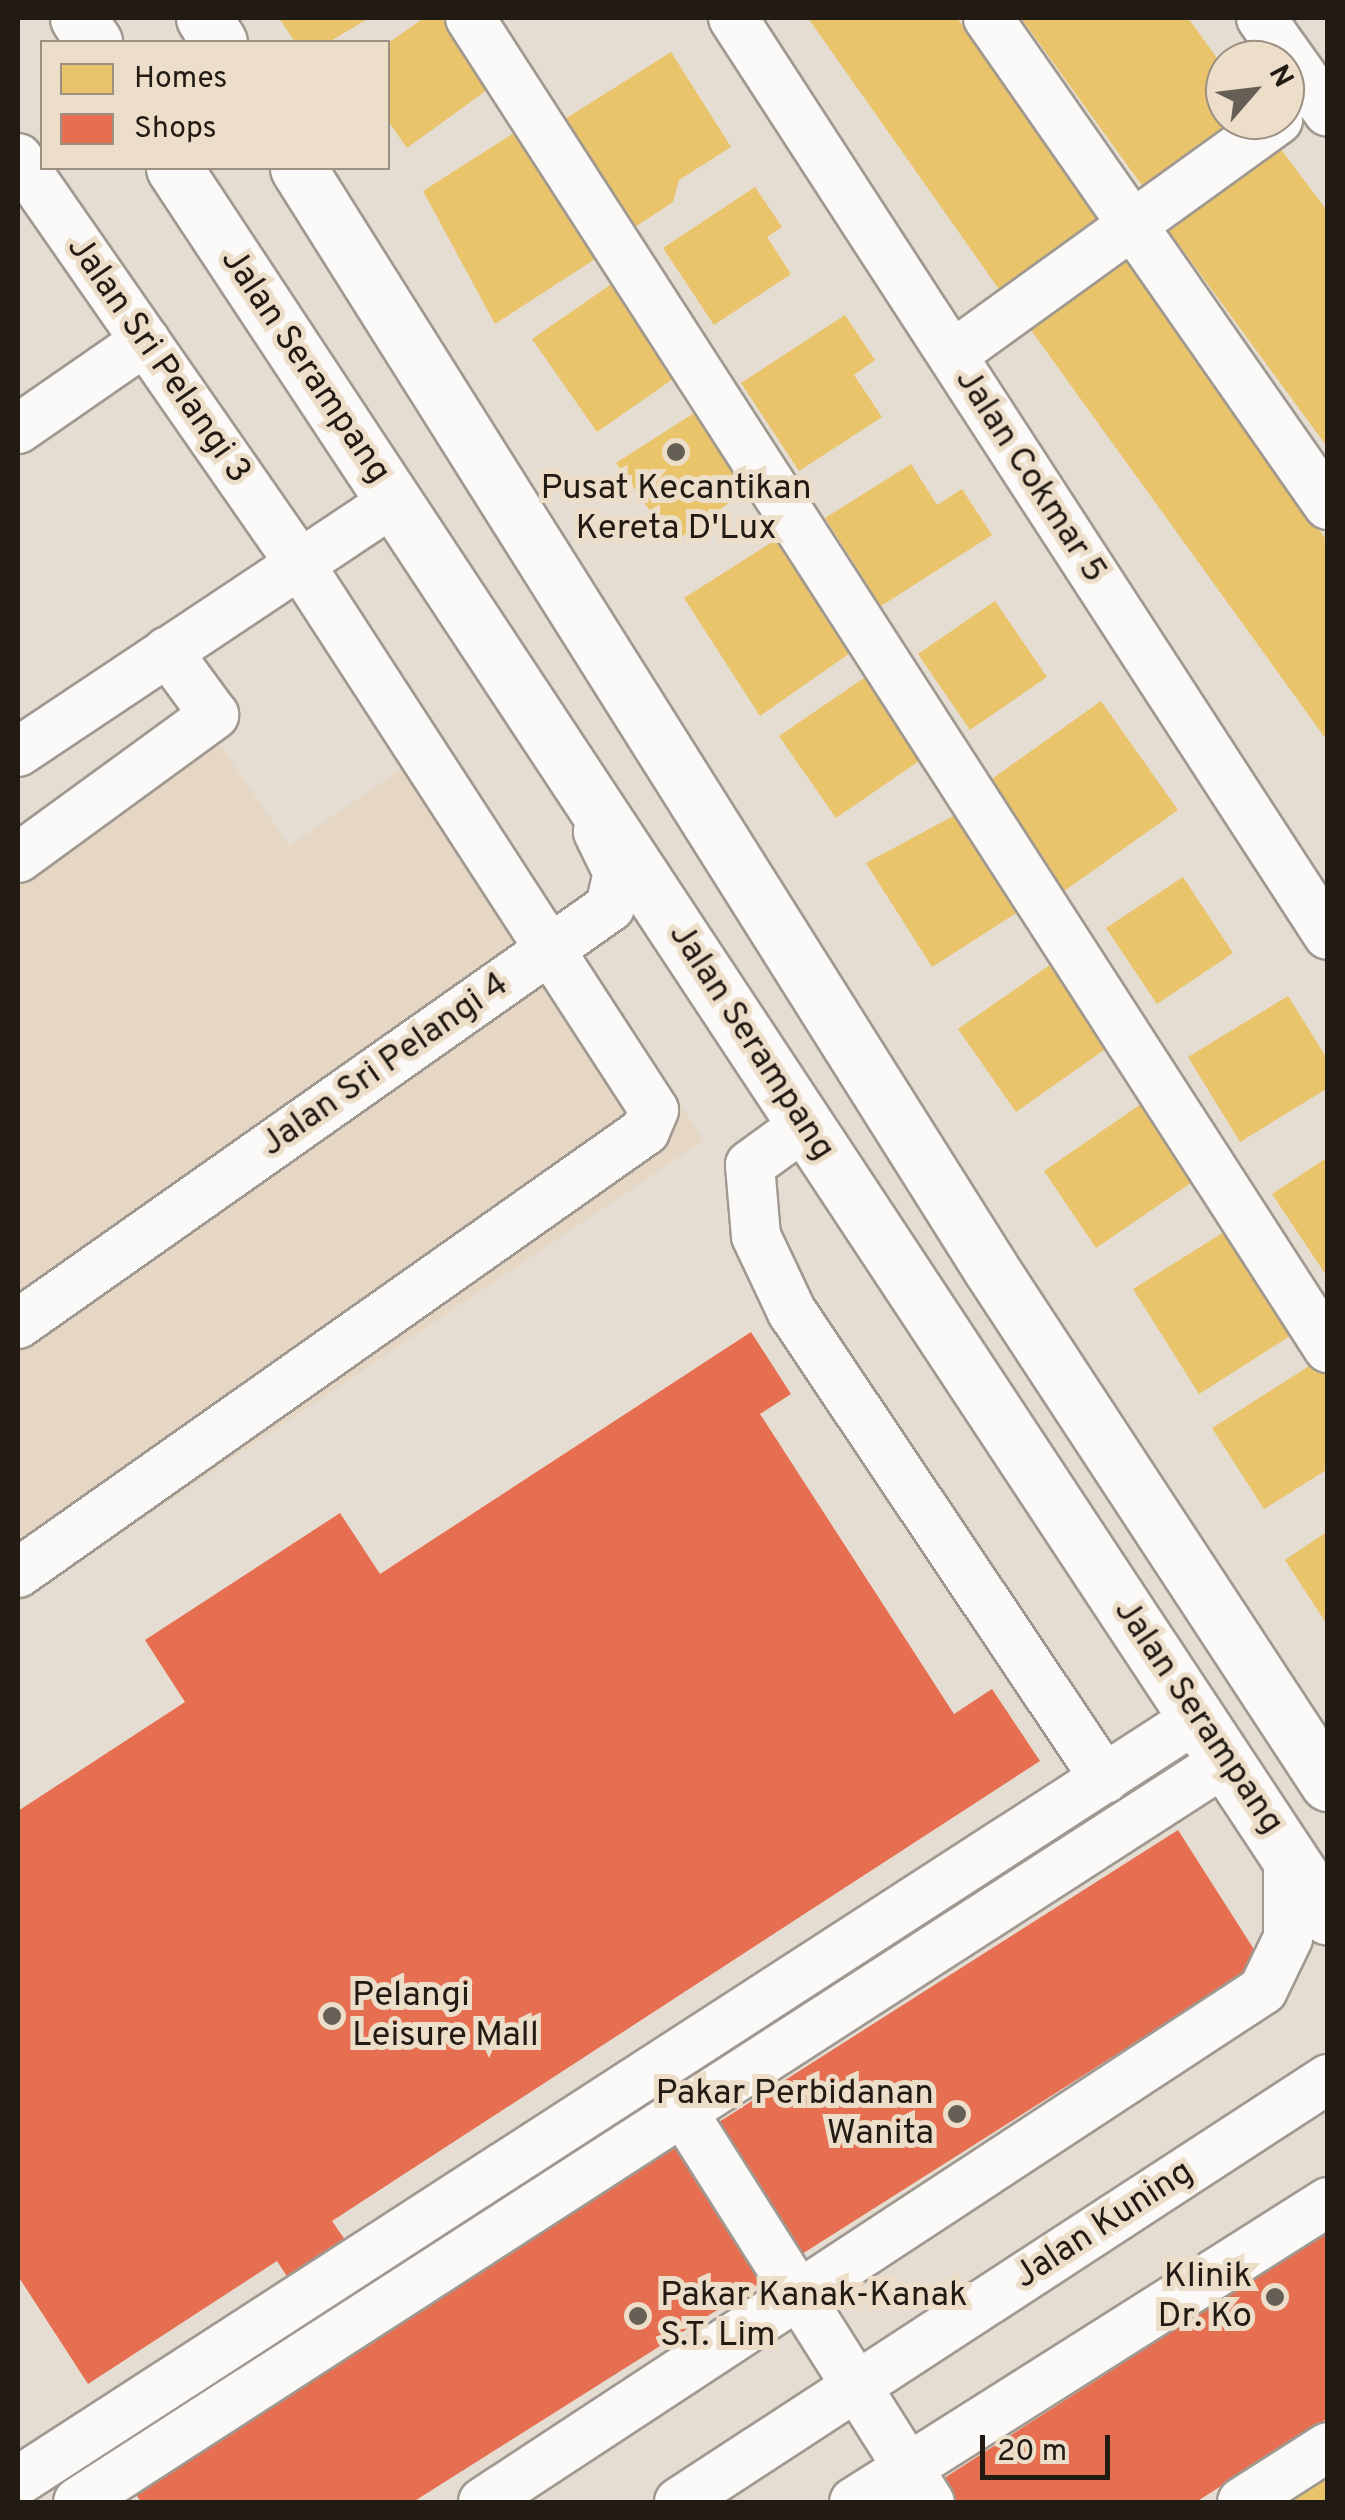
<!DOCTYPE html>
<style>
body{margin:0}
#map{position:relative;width:1345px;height:2520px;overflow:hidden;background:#e5ddd2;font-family:Overpass,sans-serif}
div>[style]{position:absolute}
.built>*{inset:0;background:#e5d7c4}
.homes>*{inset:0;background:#e9c46a}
.shops>*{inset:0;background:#e76f51}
.roads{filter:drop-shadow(2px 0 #a09991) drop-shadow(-2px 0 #a09991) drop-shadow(0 2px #a09991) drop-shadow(0 -2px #a09991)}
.minor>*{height:48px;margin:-24px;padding:0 24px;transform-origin:24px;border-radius:24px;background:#fbfaf8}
.major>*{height:55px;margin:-27.5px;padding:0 27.5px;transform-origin:27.5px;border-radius:27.5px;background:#fbfaf8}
.dots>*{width:28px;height:28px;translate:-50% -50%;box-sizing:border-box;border:5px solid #eddeca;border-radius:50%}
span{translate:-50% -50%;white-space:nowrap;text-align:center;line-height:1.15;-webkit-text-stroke:10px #eddeca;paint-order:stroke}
.street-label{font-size:35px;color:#211b14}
.poi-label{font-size:35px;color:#211b14}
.left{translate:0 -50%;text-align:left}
.right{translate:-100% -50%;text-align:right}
.frame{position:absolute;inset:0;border:20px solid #211b14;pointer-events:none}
.legend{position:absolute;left:40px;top:40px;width:350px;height:130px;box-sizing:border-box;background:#eddeca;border:2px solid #9b9081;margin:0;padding:12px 18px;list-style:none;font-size:30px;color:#211b14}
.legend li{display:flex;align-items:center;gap:20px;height:50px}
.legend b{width:50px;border:2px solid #9b9081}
.north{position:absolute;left:1205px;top:40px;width:100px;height:100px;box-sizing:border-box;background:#eddeca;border:2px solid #9b9081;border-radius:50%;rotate:62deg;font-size:28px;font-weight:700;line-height:40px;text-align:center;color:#211b14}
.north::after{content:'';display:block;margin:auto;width:35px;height:45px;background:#665f56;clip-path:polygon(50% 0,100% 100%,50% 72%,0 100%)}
.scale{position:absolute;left:980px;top:2435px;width:130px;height:45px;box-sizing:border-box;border:5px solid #211b14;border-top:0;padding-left:12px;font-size:30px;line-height:35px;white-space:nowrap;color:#211b14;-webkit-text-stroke:8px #eddeca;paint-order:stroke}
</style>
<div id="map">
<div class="built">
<div style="clip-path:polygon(205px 722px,289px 846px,437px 745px,704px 1140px,18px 1603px,18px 849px)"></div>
</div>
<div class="homes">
<div style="clip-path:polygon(279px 18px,369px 18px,329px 42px,295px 42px)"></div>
<div style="clip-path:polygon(424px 18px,458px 18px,502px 79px,407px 148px,388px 121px,388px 43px)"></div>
<div style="clip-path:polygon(808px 18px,957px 18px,1101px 220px,1003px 295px)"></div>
<div style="clip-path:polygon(1021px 18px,1188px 18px,1225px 69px,1225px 120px,1243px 120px,1146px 191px)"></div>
<div style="clip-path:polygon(671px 52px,731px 147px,679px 180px,673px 202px,623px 235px,554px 126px)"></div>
<div style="clip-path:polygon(528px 124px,609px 250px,495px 324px,423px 191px)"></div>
<div style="clip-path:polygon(1280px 148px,1328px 212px,1328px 448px,1168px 230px)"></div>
<div style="clip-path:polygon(755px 187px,782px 227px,767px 237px,791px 274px,714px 325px,663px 248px)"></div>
<div style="clip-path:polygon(1123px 258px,1328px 542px,1328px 742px,1028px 326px)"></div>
<div style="clip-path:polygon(626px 274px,690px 367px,597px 432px,532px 339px)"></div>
<div style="clip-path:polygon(845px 315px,875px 360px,854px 375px,882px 417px,799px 471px,741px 383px)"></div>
<div style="clip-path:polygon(708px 404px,762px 479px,673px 543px,616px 463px)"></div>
<div style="clip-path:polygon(911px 464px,937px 505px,962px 489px,992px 535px,881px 606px,825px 518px)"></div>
<div style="clip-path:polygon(791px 530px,863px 644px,760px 716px,684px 598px)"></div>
<div style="clip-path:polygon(995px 601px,1047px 677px,970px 730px,918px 654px)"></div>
<div style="clip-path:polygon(867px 676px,938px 748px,836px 818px,779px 736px)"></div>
<div style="clip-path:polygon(1101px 701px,1178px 810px,1060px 894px,982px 786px)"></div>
<div style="clip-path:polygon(970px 807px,1032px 903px,932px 967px,866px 863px)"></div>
<div style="clip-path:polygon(1183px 877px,1233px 953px,1157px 1004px,1106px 928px)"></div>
<div style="clip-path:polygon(1057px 960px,1114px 1043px,1016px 1112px,958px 1029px)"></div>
<div style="clip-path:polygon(1288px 996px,1328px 1060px,1328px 1088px,1240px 1142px,1188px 1057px)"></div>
<div style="clip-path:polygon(1141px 1104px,1204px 1174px,1096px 1248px,1044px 1171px)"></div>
<div style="clip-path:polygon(1328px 1157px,1328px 1278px,1272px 1194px)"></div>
<div style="clip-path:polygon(1232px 1227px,1298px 1331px,1199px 1394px,1133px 1289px)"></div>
<div style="clip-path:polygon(1317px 1361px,1328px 1378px,1328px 1469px,1264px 1509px,1212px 1428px)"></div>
<div style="clip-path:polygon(1328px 1531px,1328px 1626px,1285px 1560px)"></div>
<div style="clip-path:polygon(1328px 2470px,1328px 2502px,1278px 2502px)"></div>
</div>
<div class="shops">
<div style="clip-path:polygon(751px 1332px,791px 1394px,760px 1414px,954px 1714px,992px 1689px,1040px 1761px,332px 2221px,352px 2250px,294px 2287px,277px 2261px,88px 2384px,18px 2276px,18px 1811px,185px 1702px,145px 1640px,340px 1513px,380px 1574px)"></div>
<div style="clip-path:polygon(1178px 1830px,1262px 1962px,791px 2261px,708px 2129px)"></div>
<div style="clip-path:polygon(686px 2140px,771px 2276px,413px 2502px,141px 2502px,133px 2490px)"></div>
<div style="clip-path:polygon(1328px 2231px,1328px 2418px,1196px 2502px,947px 2502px,935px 2484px)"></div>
</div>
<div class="roads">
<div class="minor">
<div style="left:470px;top:18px;width:1583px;rotate:57.17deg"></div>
<div style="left:733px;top:18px;width:1093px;rotate:57.02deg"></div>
<div style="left:988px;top:18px;width:594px;rotate:55.08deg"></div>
<div style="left:1261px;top:18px;width:115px;rotate:54.5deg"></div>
<div style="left:18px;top:158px;width:493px;rotate:55.2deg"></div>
<div style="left:299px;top:563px;width:652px;rotate:57.02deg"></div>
<div style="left:654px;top:1110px;width:23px;rotate:113deg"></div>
<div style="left:645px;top:1131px;width:767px;rotate:144.82deg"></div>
<div style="left:952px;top:355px;width:402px;rotate:-35.8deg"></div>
<div style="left:18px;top:429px;width:155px;rotate:-34.7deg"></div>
<div style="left:18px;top:752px;width:454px;rotate:-33.7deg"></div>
<div style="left:18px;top:858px;width:243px;rotate:-36.1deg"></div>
<div style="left:214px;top:715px;width:79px;rotate:-126.3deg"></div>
<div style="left:805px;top:1125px;width:68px;rotate:144deg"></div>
<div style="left:750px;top:1165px;width:71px;rotate:85.2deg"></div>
<div style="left:756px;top:1236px;width:84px;rotate:64.7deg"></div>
<div style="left:792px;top:1312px;width:562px;rotate:56.17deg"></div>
<div style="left:18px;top:1324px;width:724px;rotate:-35.16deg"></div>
<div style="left:610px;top:907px;width:35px;rotate:-77deg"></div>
<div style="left:618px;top:873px;width:46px;rotate:-116deg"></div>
<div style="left:683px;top:2112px;width:462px;rotate:57.7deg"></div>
<div style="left:18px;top:2481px;width:1404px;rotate:-32.91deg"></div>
<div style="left:78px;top:2502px;width:1366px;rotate:-32.84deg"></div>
<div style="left:483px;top:2502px;width:933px;rotate:-33.28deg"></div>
<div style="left:1263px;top:1990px;width:58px;rotate:-64.3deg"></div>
<div style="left:1288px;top:1938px;width:85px;rotate:-90deg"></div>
<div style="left:679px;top:2502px;width:775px;rotate:-33.1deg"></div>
<div style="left:854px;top:2502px;width:561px;rotate:-32.33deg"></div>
<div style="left:1242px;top:2502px;width:102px;rotate:-32.6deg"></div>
</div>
<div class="major">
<div style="left:78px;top:18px;width:29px;rotate:56deg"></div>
<div style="left:204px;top:18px;width:28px;rotate:58deg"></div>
<div style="left:174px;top:168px;width:2095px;rotate:56.58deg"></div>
<div style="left:298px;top:168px;width:1301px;rotate:57.81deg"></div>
<div style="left:991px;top:1269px;width:615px;rotate:56.75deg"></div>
</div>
</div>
<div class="dots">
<div style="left:676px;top:452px;background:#665f56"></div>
<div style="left:332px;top:2016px;background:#665f56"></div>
<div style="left:957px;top:2114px;background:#665f56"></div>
<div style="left:1275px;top:2297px;background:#665f56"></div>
<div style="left:638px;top:2316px;background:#665f56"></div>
</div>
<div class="street-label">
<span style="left:158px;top:360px;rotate:55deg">Jalan Sri Pelangi 3</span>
<span style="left:305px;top:366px;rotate:56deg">Jalan Serampang</span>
<span style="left:1030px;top:476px;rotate:57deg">Jalan Cokmar 5</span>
<span style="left:751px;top:1042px;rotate:57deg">Jalan Serampang</span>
<span style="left:385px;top:1065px;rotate:-35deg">Jalan Sri Pelangi 4</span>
<span style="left:1198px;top:1717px;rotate:56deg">Jalan Serampang</span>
<span style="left:1104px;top:2225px;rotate:-33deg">Jalan Kuning</span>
</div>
<div class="poi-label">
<span style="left:676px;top:509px">Pusat Kecantikan<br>Kereta D'Lux</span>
<span class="left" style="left:352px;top:2016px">Pelangi<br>Leisure Mall</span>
<span class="right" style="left:934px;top:2114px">Pakar Perbidanan<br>Wanita</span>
<span class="right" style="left:1252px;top:2297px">Klinik<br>Dr. Ko</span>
<span class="left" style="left:660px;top:2316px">Pakar Kanak-Kanak<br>S.T. Lim</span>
</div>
<div class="frame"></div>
<ul class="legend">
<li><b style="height:28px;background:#e9c46a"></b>Homes</li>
<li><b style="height:28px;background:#e76f51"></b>Shops</li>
</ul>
<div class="north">N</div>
<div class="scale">20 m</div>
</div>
